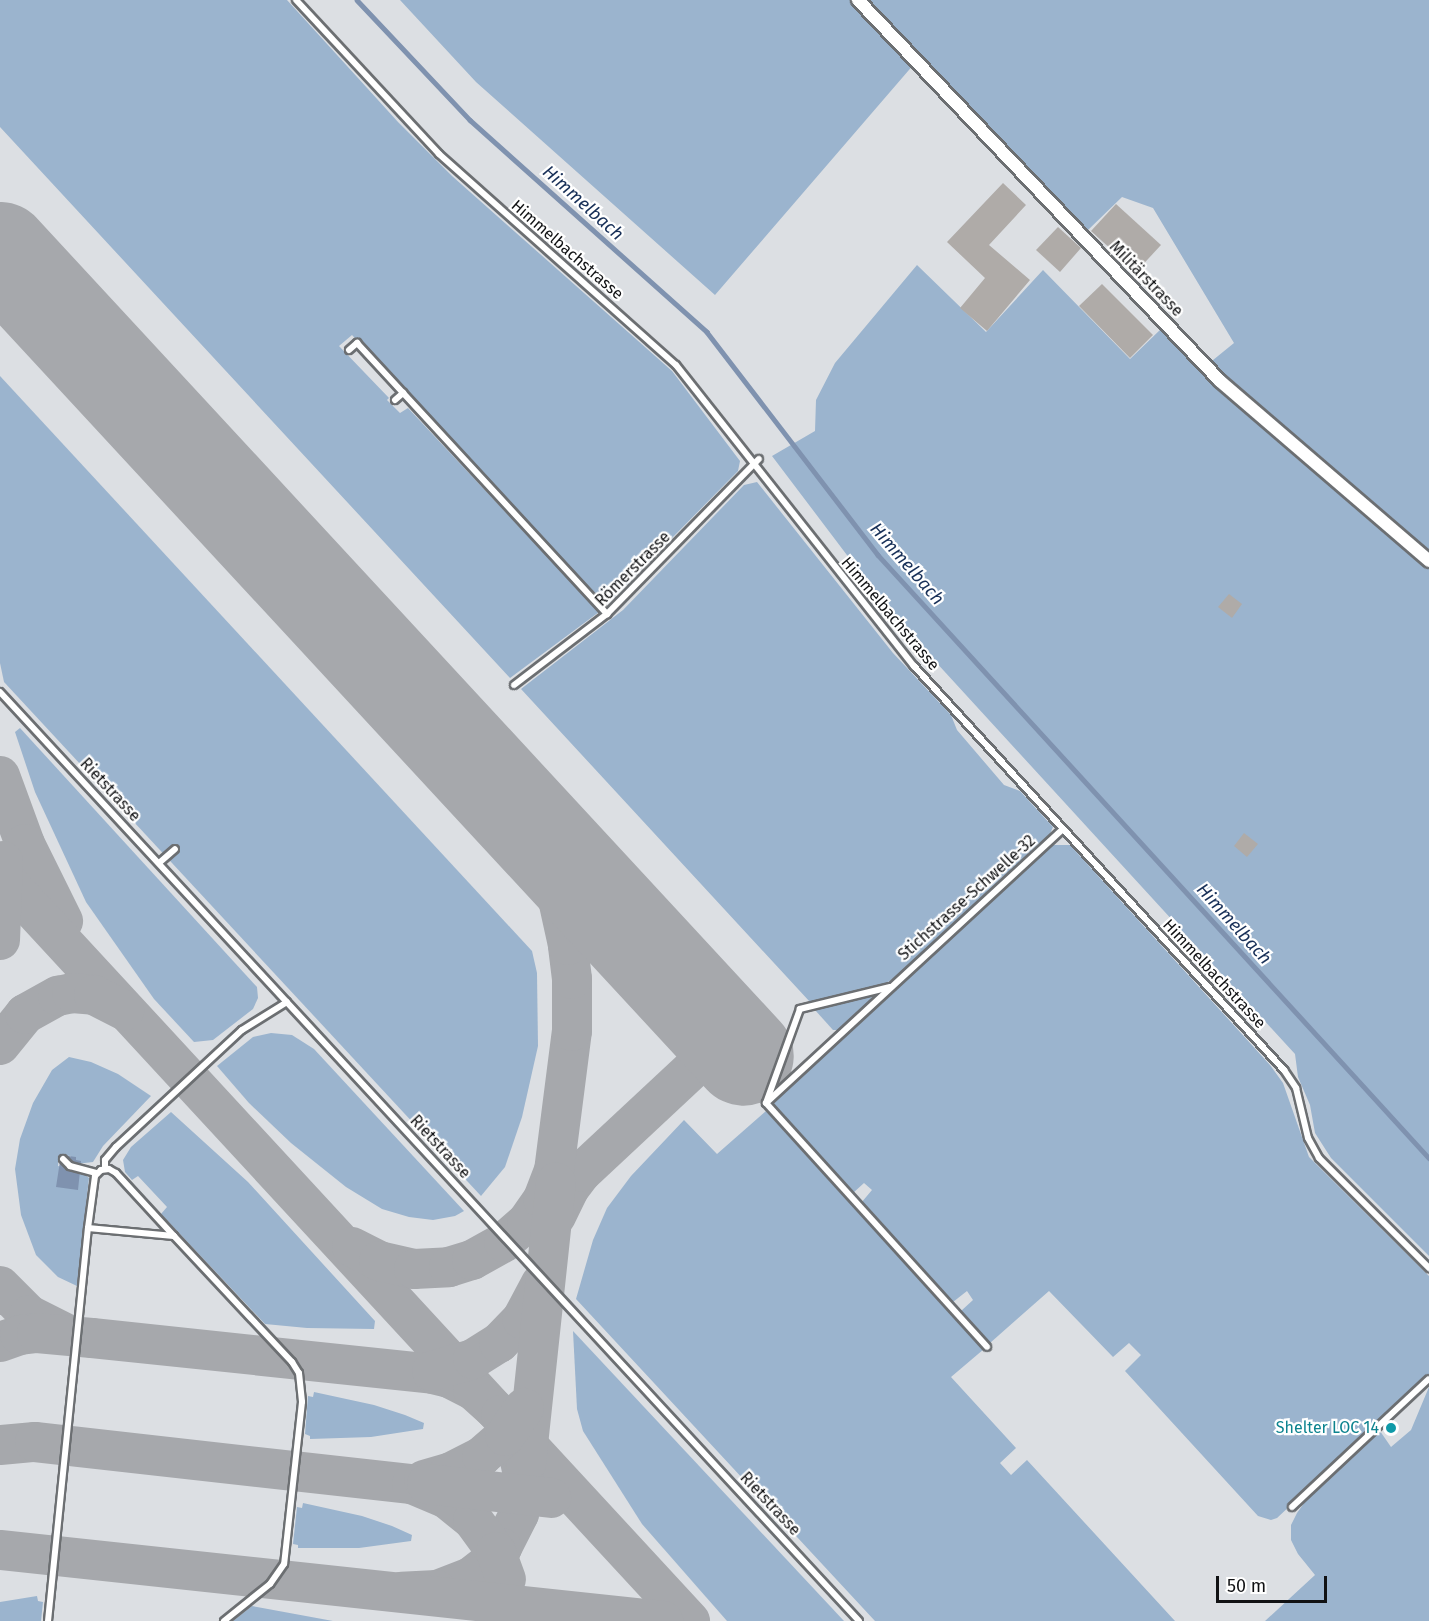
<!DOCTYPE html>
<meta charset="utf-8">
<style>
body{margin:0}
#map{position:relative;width:1429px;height:1621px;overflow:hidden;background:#dcdfe3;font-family:"Fira Sans",sans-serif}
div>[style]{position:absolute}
.green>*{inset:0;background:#9bb4ce}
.water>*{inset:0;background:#7f92af}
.stream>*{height:4.5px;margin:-2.25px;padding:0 2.25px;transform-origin:2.25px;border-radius:2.25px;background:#7f92af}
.taxiway>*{height:40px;margin:-20px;padding:0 20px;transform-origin:20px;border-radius:20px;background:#a6a8ac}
.runway>*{height:100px;margin:-50px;padding:0 50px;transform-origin:50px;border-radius:50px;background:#a6a8ac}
.building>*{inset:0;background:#afaba8}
.roads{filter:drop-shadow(2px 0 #6c6f72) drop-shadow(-2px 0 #6c6f72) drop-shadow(0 2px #6c6f72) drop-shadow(0 -2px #6c6f72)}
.service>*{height:6px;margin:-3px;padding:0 3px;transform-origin:3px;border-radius:3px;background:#fff}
.minor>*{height:12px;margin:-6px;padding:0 6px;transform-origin:6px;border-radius:6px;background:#fff}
.dots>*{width:16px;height:16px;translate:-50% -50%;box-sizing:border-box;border:3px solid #fff;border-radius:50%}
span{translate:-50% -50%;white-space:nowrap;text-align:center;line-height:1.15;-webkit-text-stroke:4.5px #fff;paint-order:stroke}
.street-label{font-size:16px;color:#111214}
.culture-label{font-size:16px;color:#0d838f}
.right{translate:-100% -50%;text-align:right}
.water-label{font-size:18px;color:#183058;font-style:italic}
.scale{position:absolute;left:1216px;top:1576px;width:111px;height:27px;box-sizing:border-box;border:3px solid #111214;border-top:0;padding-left:8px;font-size:18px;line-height:21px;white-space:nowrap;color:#111214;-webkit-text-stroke:4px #fff;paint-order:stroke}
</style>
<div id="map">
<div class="green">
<div style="clip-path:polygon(0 0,287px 0,398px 122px,452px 176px,672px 371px,740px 461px,738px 471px,606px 605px,599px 601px,352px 335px,339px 346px,389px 398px,387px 400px,400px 413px,408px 408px,599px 612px,510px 678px,0 127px)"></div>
<div style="clip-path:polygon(400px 0,1429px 0,1429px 1256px,1331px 1158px,1315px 1133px,1310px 1105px,1298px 1077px,1295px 1054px,890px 612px,772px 456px,815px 431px,816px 400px,835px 363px,917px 265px,986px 332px,1043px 270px,1130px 359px,1161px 329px,1202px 369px,1234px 343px,1153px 208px,1122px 197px,1087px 231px,921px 56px,715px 295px,476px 82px)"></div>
<div style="clip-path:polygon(0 376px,532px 951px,537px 973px,538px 1046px,522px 1117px,505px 1167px,481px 1196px,4px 682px,0 663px)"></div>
<div style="clip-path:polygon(757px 482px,893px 653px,951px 715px,957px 730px,1004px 785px,1020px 791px,1053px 827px,1049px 836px,898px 975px,885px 984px,810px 1002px,521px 689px,623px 610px,744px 485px)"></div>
<div style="clip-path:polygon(20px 728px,257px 987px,258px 998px,253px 1009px,213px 1040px,194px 1042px,154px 999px,86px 902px,35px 792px,15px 732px)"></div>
<div style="clip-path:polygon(1051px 845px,1070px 845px,1270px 1065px,1283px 1083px,1309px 1157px,1429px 1276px,1429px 1376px,1277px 1518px,1271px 1520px,1258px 1516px,1125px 1371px,1141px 1355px,1129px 1343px,1113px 1357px,1049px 1291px,990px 1343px,961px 1311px,973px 1300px,967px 1291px,953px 1302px,861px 1203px,872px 1190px,864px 1183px,853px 1193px,771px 1104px)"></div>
<div style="clip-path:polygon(880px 994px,840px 1030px,833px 1030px,815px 1010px)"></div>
<div style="clip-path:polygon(271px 1033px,292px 1035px,314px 1049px,464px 1211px,455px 1216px,433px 1220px,409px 1217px,382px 1209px,346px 1187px,291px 1143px,249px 1103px,217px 1066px,253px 1037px)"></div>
<div style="clip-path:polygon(69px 1057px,91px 1062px,118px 1074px,151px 1096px,103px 1146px,93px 1162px,76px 1164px,71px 1161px,71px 1156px,59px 1155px,58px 1166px,81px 1171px,89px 1178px,77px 1286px,58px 1277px,36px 1255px,21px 1215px,15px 1169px,20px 1139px,33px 1103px,52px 1070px)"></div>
<div style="clip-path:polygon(766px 1111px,984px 1349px,951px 1377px,1016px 1448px,1000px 1463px,1011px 1475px,1027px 1460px,1175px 1621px,875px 1621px,576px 1299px,593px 1240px,607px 1208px,631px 1176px,684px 1120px,717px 1154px)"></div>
<div style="clip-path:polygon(171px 1112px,248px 1182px,375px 1321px,374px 1329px,307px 1328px,265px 1324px,161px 1214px,167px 1207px,138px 1176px,132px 1180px,125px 1172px,123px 1160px,131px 1147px)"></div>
<div style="clip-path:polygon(573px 1331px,844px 1621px,727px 1621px,642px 1524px,583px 1431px,577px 1409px)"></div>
<div style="clip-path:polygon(1429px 1387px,1429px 1621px,1265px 1621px,1315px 1575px,1298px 1554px,1291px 1540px,1291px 1525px,1297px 1513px,1307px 1499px,1380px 1431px,1391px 1447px,1411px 1430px)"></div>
<div style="clip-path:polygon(314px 1392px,374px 1405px,405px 1415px,424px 1423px,423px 1429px,371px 1437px,310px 1439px,310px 1436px,305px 1434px,308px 1396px,313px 1397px)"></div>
<div style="clip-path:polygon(303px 1503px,362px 1516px,392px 1526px,412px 1535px,411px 1541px,359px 1548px,298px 1548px,298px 1545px,293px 1544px,297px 1507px,302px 1508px)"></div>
<div style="clip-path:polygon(37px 1596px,38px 1601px,43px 1602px,41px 1621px,0 1621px,0 1602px)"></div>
<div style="clip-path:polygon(252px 1606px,257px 1607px,333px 1621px,233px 1621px)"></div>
</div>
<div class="water">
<div style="clip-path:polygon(61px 1155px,76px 1157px,76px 1160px,81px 1161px,78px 1190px,56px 1187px)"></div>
</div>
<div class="stream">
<div style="left:357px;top:0;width:165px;rotate:46.7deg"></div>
<div style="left:470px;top:120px;width:318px;rotate:41.8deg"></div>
<div style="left:707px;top:332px;width:281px;rotate:52.5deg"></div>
<div style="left:878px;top:555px;width:817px;rotate:47.58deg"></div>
</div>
<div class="taxiway">
<div style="left:0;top:776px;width:72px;rotate:69.8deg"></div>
<div style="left:25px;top:844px;width:86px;rotate:63.7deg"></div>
<div style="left:0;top:874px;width:1017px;rotate:47.27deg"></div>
<div style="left:0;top:940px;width:79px;rotate:-87.8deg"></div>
<div style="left:0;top:1045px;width:40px;rotate:-51deg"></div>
<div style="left:25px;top:1014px;width:38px;rotate:-29deg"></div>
<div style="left:58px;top:996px;width:14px;rotate:-12deg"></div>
<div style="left:72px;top:993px;width:22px;rotate:5deg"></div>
<div style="left:94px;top:995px;width:34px;rotate:27deg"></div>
<div style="left:556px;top:1216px;width:30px;rotate:-64deg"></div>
<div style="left:569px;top:1189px;width:21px;rotate:-53deg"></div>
<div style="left:582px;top:1172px;width:198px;rotate:-43deg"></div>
<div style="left:352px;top:1247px;width:30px;rotate:27deg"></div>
<div style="left:379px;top:1261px;width:36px;rotate:13deg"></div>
<div style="left:414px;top:1269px;width:35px;rotate:-3deg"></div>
<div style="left:449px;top:1267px;width:24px;rotate:-17deg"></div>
<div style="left:472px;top:1260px;width:37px;rotate:-29deg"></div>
<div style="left:504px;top:1242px;width:30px;rotate:-41deg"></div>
<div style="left:527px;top:1222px;width:28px;rotate:-55deg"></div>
<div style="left:543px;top:1199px;width:30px;rotate:-69deg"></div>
<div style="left:554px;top:1171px;width:141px;rotate:-82.7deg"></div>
<div style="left:572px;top:1031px;width:52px;rotate:-90deg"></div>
<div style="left:572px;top:979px;width:34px;rotate:-97deg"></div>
<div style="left:568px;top:945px;width:51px;rotate:-102.4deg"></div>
<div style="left:557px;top:895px;width:48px;rotate:-111.8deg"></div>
<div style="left:539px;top:850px;width:45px;rotate:-120.5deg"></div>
<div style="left:516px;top:811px;width:43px;rotate:-131.2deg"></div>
<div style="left:0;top:1286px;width:41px;rotate:45deg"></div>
<div style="left:29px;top:1315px;width:40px;rotate:26.6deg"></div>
<div style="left:0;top:1342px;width:21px;rotate:-19deg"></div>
<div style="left:20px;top:1335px;width:17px;rotate:-7deg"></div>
<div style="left:37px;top:1333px;width:55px;rotate:5.2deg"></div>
<div style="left:92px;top:1338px;width:343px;rotate:6deg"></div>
<div style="left:433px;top:1374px;width:16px;rotate:14deg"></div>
<div style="left:449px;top:1378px;width:27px;rotate:27deg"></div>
<div style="left:473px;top:1390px;width:38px;rotate:42deg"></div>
<div style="left:501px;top:1415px;width:31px;rotate:61deg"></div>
<div style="left:516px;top:1442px;width:35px;rotate:78deg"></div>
<div style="left:523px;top:1476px;width:38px;rotate:96deg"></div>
<div style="left:519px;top:1514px;width:38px;rotate:117deg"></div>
<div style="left:502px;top:1548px;width:18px;rotate:131deg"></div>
<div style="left:490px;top:1562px;width:24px;rotate:142deg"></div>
<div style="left:471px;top:1577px;width:36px;rotate:159deg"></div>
<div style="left:437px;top:1590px;width:35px;rotate:177deg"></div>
<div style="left:432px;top:1371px;width:43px;rotate:-16.3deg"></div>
<div style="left:473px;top:1359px;width:31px;rotate:-32deg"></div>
<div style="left:499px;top:1343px;width:33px;rotate:-46deg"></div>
<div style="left:522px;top:1319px;width:40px;rotate:-62deg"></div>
<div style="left:0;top:1445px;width:35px;rotate:-5deg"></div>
<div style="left:35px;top:1442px;width:379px;rotate:6.4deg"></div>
<div style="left:412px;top:1484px;width:38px;rotate:23deg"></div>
<div style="left:447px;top:1499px;width:33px;rotate:39deg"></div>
<div style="left:473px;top:1520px;width:39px;rotate:54deg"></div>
<div style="left:496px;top:1552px;width:29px;rotate:70deg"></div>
<div style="left:526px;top:1463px;width:282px;rotate:-83.9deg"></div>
<div style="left:424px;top:1480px;width:26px;rotate:-16deg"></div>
<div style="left:449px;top:1473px;width:37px;rotate:-27deg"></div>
<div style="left:482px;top:1456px;width:30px;rotate:-41deg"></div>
<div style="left:505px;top:1436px;width:34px;rotate:-56deg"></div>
<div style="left:427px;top:1484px;width:125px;rotate:6.4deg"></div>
<div style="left:0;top:1550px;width:667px;rotate:6.11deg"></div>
</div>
<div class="runway">
<div style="left:0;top:252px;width:1095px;rotate:47.22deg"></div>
</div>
<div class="building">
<div style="clip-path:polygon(1003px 183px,1026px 205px,989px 245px,1030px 280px,987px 331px,960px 308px,985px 278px,947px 242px)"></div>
<div style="clip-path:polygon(1116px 204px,1161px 245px,1136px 272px,1091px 231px)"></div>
<div style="clip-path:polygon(1058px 227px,1081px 248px,1060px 272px,1036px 250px)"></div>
<div style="clip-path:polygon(1102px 284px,1153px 335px,1130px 358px,1079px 306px)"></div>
<div style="clip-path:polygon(1229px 594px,1242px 604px,1232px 618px,1218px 607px)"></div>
<div style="clip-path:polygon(1244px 833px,1258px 844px,1247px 857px,1234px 846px)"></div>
</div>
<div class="roads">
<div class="service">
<div style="left:296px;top:0;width:210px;rotate:47.1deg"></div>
<div style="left:439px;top:154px;width:317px;rotate:41.7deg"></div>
<div style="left:676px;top:365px;width:384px;rotate:51.7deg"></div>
<div style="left:914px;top:666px;width:548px;rotate:47.52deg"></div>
<div style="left:1284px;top:1070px;width:22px;rotate:56deg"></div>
<div style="left:1296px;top:1088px;width:51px;rotate:76.5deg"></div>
<div style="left:1308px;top:1138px;width:23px;rotate:61deg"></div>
<div style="left:1319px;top:1158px;width:156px;rotate:45deg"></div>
<div style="left:349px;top:350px;width:11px;rotate:-41deg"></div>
<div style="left:357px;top:343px;width:369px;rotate:47.3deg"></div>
<div style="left:395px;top:400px;width:11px;rotate:-41deg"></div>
<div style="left:514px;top:685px;width:117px;rotate:-37.4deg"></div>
<div style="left:607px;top:614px;width:217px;rotate:-45.6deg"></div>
<div style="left:0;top:692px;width:1265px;rotate:47.24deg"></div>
<div style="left:159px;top:863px;width:21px;rotate:-41deg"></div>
<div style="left:890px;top:987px;width:93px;rotate:166.3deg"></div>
<div style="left:800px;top:1009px;width:100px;rotate:109.9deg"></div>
<div style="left:766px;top:1103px;width:404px;rotate:-42.7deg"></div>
<div style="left:766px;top:1103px;width:329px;rotate:47.8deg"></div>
<div style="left:63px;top:1159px;width:10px;rotate:45deg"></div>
<div style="left:70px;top:1166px;width:28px;rotate:15deg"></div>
<div style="left:105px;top:1169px;width:9px;rotate:-90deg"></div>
<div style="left:105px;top:1160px;width:17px;rotate:-50deg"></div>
<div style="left:116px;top:1147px;width:172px;rotate:-42.9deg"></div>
<div style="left:242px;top:1030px;width:53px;rotate:-31.9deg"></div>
<div style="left:88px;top:1228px;width:52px;rotate:-82.3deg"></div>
<div style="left:95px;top:1176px;width:8px;rotate:-45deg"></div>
<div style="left:101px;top:1170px;width:8px;rotate:-7deg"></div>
<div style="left:109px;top:1169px;width:8px;rotate:30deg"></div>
<div style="left:116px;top:1173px;width:86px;rotate:47.4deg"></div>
<div style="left:1292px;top:1507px;width:187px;rotate:-43.1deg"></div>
<div style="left:48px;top:1621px;width:395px;rotate:-84.2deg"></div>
<div style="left:88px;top:1228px;width:86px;rotate:5.3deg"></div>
<div style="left:174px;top:1236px;width:173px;rotate:46.9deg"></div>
<div style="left:292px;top:1362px;width:13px;rotate:58deg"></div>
<div style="left:299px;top:1373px;width:29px;rotate:84deg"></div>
<div style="left:302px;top:1402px;width:163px;rotate:96.3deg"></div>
<div style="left:284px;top:1564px;width:24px;rotate:125deg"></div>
<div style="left:270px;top:1584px;width:59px;rotate:141.2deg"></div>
</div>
<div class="minor">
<div style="left:858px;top:0;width:526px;rotate:46.46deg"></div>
<div style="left:1220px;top:381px;width:276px;rotate:40.7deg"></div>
</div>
</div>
<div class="dots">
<div style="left:1391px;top:1428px;background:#0f9aa8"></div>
</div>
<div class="street-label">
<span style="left:567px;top:250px;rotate:41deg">Himmelbachstrasse</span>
<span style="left:1146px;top:279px;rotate:46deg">Militärstrasse</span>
<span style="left:633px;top:569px;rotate:-45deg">Römerstrasse</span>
<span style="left:890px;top:614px;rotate:50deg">Himmelbachstrasse</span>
<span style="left:110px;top:790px;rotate:47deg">Rietstrasse</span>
<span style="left:967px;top:898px;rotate:-42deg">Stichstrasse-Schwelle-32</span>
<span style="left:1214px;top:974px;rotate:47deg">Himmelbachstrasse</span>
<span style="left:440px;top:1147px;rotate:47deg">Rietstrasse</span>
<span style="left:770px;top:1504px;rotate:47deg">Rietstrasse</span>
</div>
<div class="culture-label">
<span class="right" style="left:1379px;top:1428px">Shelter LOC 14</span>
</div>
<div class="water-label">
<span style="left:583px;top:203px;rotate:42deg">Himmelbach</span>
<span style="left:907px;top:564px;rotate:49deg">Himmelbach</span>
<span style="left:1234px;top:924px;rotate:48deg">Himmelbach</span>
</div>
<div class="scale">50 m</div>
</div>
